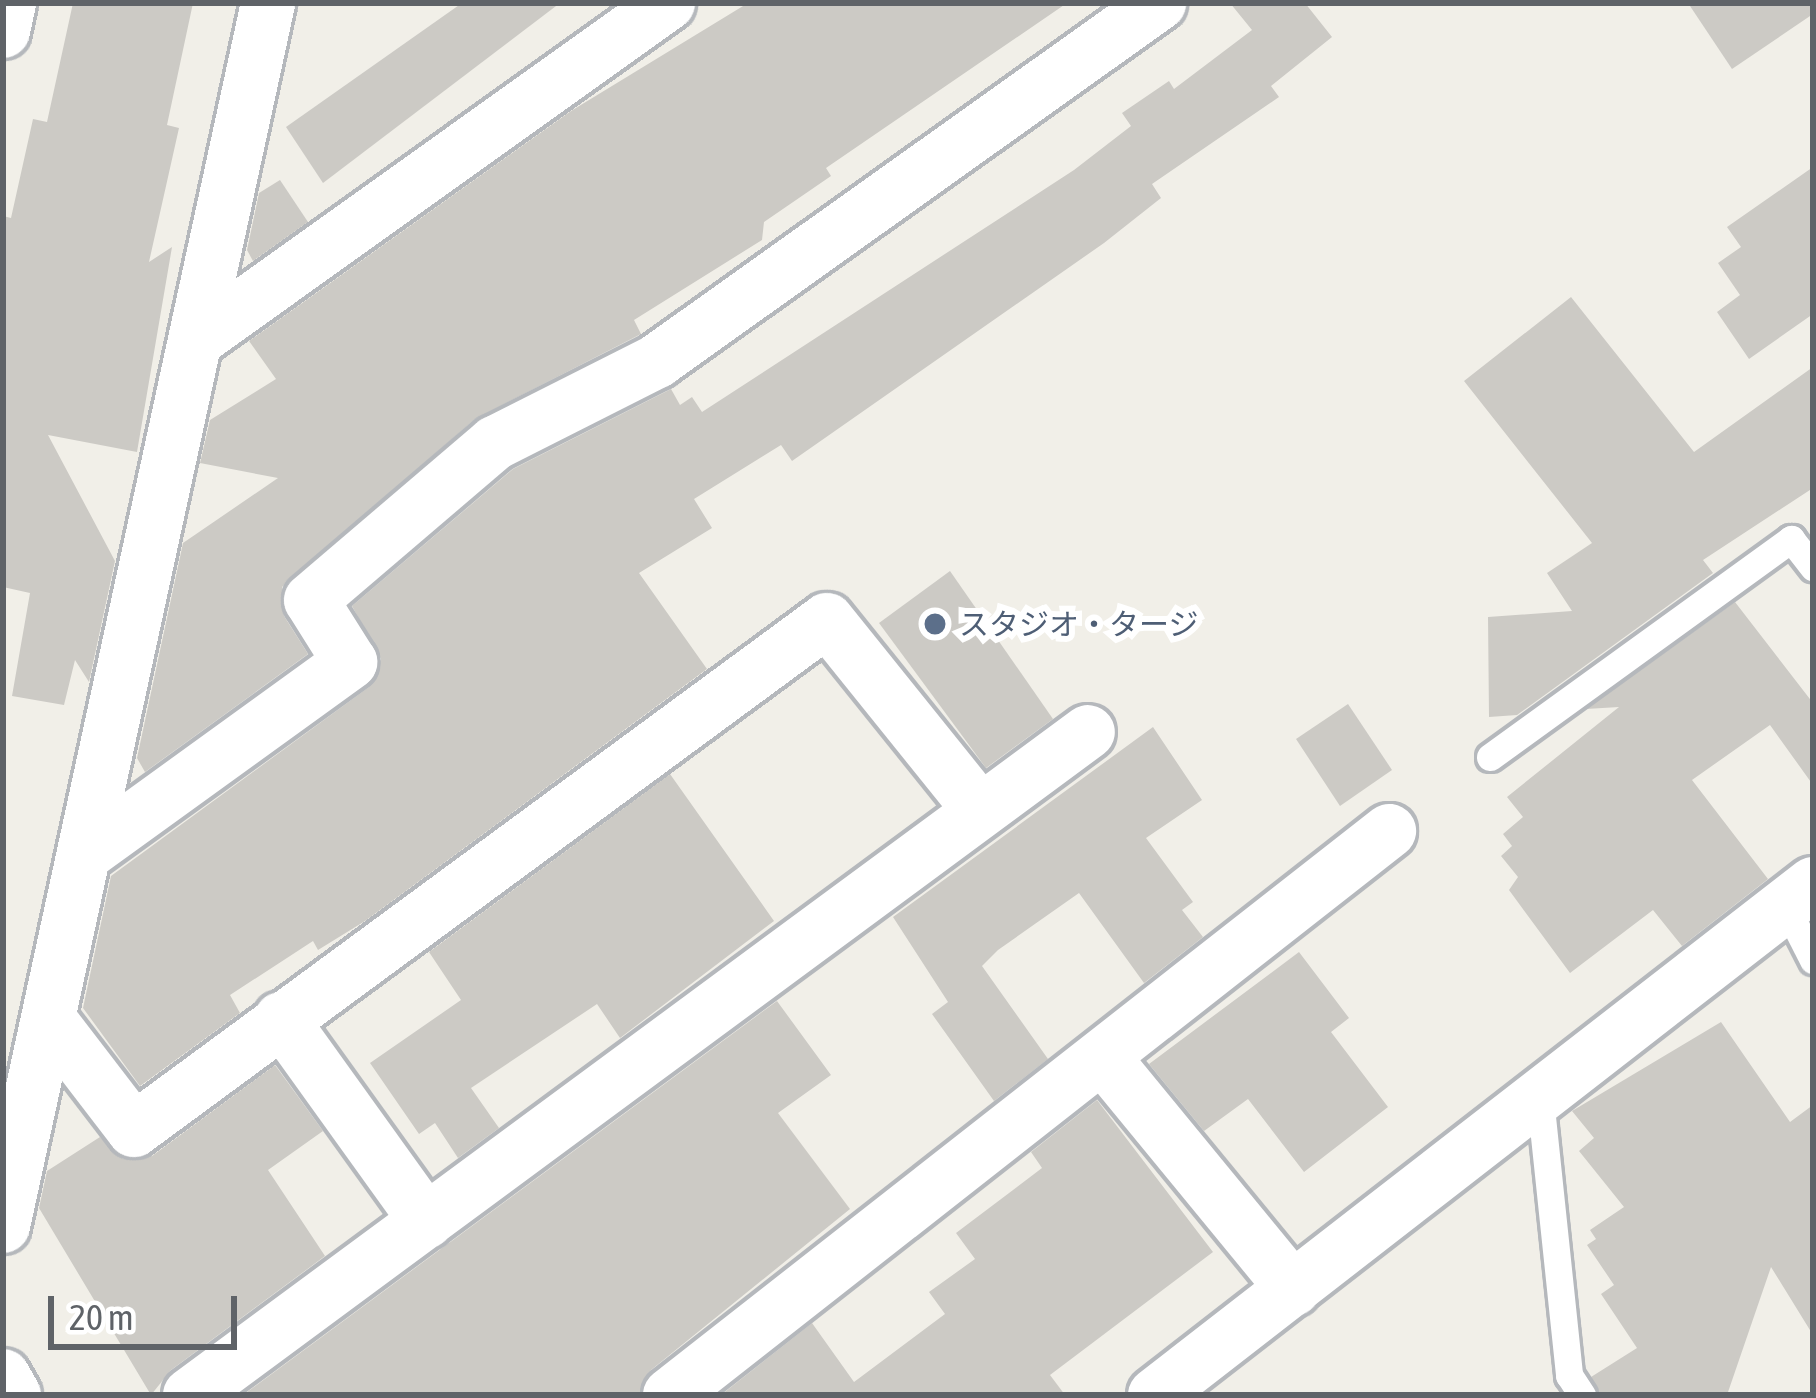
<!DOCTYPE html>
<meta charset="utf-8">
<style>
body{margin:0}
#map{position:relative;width:1816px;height:1398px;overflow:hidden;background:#f1efe8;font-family:"Asap Condensed","Noto Sans JP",sans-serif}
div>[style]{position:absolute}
.building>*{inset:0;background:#cccac5}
.roads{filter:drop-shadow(3px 0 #b5b8bc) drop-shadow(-3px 0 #b5b8bc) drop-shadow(0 3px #b5b8bc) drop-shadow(0 -3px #b5b8bc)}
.lane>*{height:27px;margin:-13.5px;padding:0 13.5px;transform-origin:13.5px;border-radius:13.5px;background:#fff}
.street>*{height:54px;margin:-27px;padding:0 27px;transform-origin:27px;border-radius:27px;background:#fff}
.dots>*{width:33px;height:33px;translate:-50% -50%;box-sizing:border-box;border:6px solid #fff;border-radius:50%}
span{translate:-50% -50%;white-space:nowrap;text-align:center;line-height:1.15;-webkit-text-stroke:12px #fff;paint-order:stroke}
.service-label{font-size:30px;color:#4e5e75}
.left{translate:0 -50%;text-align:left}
.frame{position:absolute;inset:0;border:6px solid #5f6368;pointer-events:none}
.scale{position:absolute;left:48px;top:1296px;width:189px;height:54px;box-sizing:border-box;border:6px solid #5f6368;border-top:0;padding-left:15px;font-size:36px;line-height:42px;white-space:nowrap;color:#5f6368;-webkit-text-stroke:9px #fff;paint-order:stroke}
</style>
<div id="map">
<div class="building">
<div style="clip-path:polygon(73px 3px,193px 3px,167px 125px,179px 128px,149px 262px,172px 247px,137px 452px,48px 435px,115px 561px,89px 682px,75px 660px,64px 705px,12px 696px,30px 593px,3px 587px,3px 216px,11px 218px,33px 119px,47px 122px)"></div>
<div style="clip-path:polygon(462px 3px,560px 3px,323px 183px,286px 127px)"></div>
<div style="clip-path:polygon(748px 3px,1067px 3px,826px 168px,831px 176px,764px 222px,762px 240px,634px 320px,641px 334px,475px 419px,282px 587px,284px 616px,308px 654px,145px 772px,137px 758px,183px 543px,278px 478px,200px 463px,210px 420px,276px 379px,249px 341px,571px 111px)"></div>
<div style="clip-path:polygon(1230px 3px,1305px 3px,1332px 37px,1271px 86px,1279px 97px,1152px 184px,1161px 198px,1104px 243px,792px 461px,781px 445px,694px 499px,712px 528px,639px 573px,707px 669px,365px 921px,318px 950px,313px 941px,230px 995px,240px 1013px,140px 1086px,83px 1008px,111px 876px,369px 687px,381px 659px,352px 606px,513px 469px,671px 389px,680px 405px,692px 397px,702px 412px,1074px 170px,1131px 126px,1122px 113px,1169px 81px,1174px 89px,1252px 30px)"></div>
<div style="clip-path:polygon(1688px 3px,1813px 3px,1813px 14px,1732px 69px)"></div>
<div style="clip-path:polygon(1813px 167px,1813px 314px,1749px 359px,1717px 312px,1740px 295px,1718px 263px,1741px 247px,1727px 227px)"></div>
<div style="clip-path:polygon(280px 180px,308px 222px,253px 261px,247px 250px,259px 193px)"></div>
<div style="clip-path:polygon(1571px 297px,1694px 452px,1813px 367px,1813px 488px,1703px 560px,1713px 573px,1517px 715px,1489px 717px,1488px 617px,1572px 611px,1547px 573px,1592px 543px,1464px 381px)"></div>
<div style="clip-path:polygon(950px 571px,1053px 719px,986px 768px,879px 623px)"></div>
<div style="clip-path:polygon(1735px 602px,1813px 703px,1813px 785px,1770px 725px,1692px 780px,1768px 879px,1682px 946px,1653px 910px,1570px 973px,1509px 890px,1518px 877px,1501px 856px,1512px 846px,1503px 834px,1523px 817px,1507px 797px,1619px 707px,1586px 709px)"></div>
<div style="clip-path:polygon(1348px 704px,1392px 770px,1340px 806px,1296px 739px)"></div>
<div style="clip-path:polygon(1153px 727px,1202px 800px,1146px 838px,1193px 902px,1182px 910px,1203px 937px,1144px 983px,1079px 893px,998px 950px,982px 966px,1048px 1059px,994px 1101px,932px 1014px,948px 1002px,893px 917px)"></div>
<div style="clip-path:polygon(670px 774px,774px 921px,620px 1038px,597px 1004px,471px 1088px,499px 1128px,458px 1158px,435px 1123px,419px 1134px,370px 1063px,461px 1000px,429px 952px)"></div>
<div style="clip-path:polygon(1299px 952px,1349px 1018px,1331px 1032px,1388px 1107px,1304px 1172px,1248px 1099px,1204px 1131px,1149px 1064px)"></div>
<div style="clip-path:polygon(777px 1001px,831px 1075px,778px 1113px,850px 1209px,651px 1370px,639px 1395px,243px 1395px)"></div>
<div style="clip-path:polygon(1721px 1022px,1790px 1122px,1813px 1105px,1813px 1335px,1771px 1267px,1727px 1395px,1600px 1395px,1591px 1377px,1637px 1348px,1601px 1294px,1614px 1285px,1587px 1245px,1596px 1239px,1590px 1230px,1624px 1207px,1579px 1151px,1594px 1138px,1572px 1111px)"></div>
<div style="clip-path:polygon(275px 1065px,323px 1131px,268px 1170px,325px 1256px,171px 1370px,151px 1395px,39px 1208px,47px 1171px,100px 1137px,123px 1159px,152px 1156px)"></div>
<div style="clip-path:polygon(1097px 1100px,1213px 1252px,1050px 1375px,1065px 1395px,721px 1395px,812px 1323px,854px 1382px,945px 1314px,929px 1292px,975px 1259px,956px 1233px,1042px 1168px,1031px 1152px)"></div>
</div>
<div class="roads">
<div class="lane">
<div style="left:1490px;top:757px;width:372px;rotate:-35.9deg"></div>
<div style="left:1791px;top:539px;width:36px;rotate:52deg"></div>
<div style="left:1785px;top:905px;width:62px;rotate:63deg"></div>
<div style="left:1540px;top:1098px;width:279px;rotate:84deg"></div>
<div style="left:1569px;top:1375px;width:24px;rotate:57deg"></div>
</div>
<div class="street">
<div style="left:3px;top:31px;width:29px;rotate:-78deg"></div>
<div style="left:202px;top:336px;width:573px;rotate:-35.55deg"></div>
<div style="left:88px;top:852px;width:324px;rotate:-35.9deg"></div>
<div style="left:350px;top:662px;width:73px;rotate:-122.2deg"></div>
<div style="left:311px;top:600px;width:242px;rotate:-40.5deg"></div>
<div style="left:495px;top:443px;width:182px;rotate:-26.8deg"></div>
<div style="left:657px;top:361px;width:617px;rotate:-35.49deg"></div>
<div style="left:281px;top:1019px;width:249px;rotate:54.3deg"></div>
<div style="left:51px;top:1022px;width:136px;rotate:52.5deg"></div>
<div style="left:134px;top:1130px;width:860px;rotate:-36.35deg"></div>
<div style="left:827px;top:620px;width:243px;rotate:51.2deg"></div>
<div style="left:1106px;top:1061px;width:295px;rotate:50.6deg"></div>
<div style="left:3px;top:1226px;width:1251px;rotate:-77.77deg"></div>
<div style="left:3px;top:1376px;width:22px;rotate:60deg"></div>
<div style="left:190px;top:1395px;width:1116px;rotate:-36.44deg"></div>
<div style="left:670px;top:1395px;width:914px;rotate:-38.11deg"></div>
<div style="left:1155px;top:1395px;width:833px;rotate:-37.83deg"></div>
</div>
</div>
<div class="dots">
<div style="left:935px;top:624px;background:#5c6f8a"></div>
</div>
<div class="service-label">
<span class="left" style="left:959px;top:624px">スタジオ・タージ</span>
</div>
<div class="frame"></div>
<div class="scale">20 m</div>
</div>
